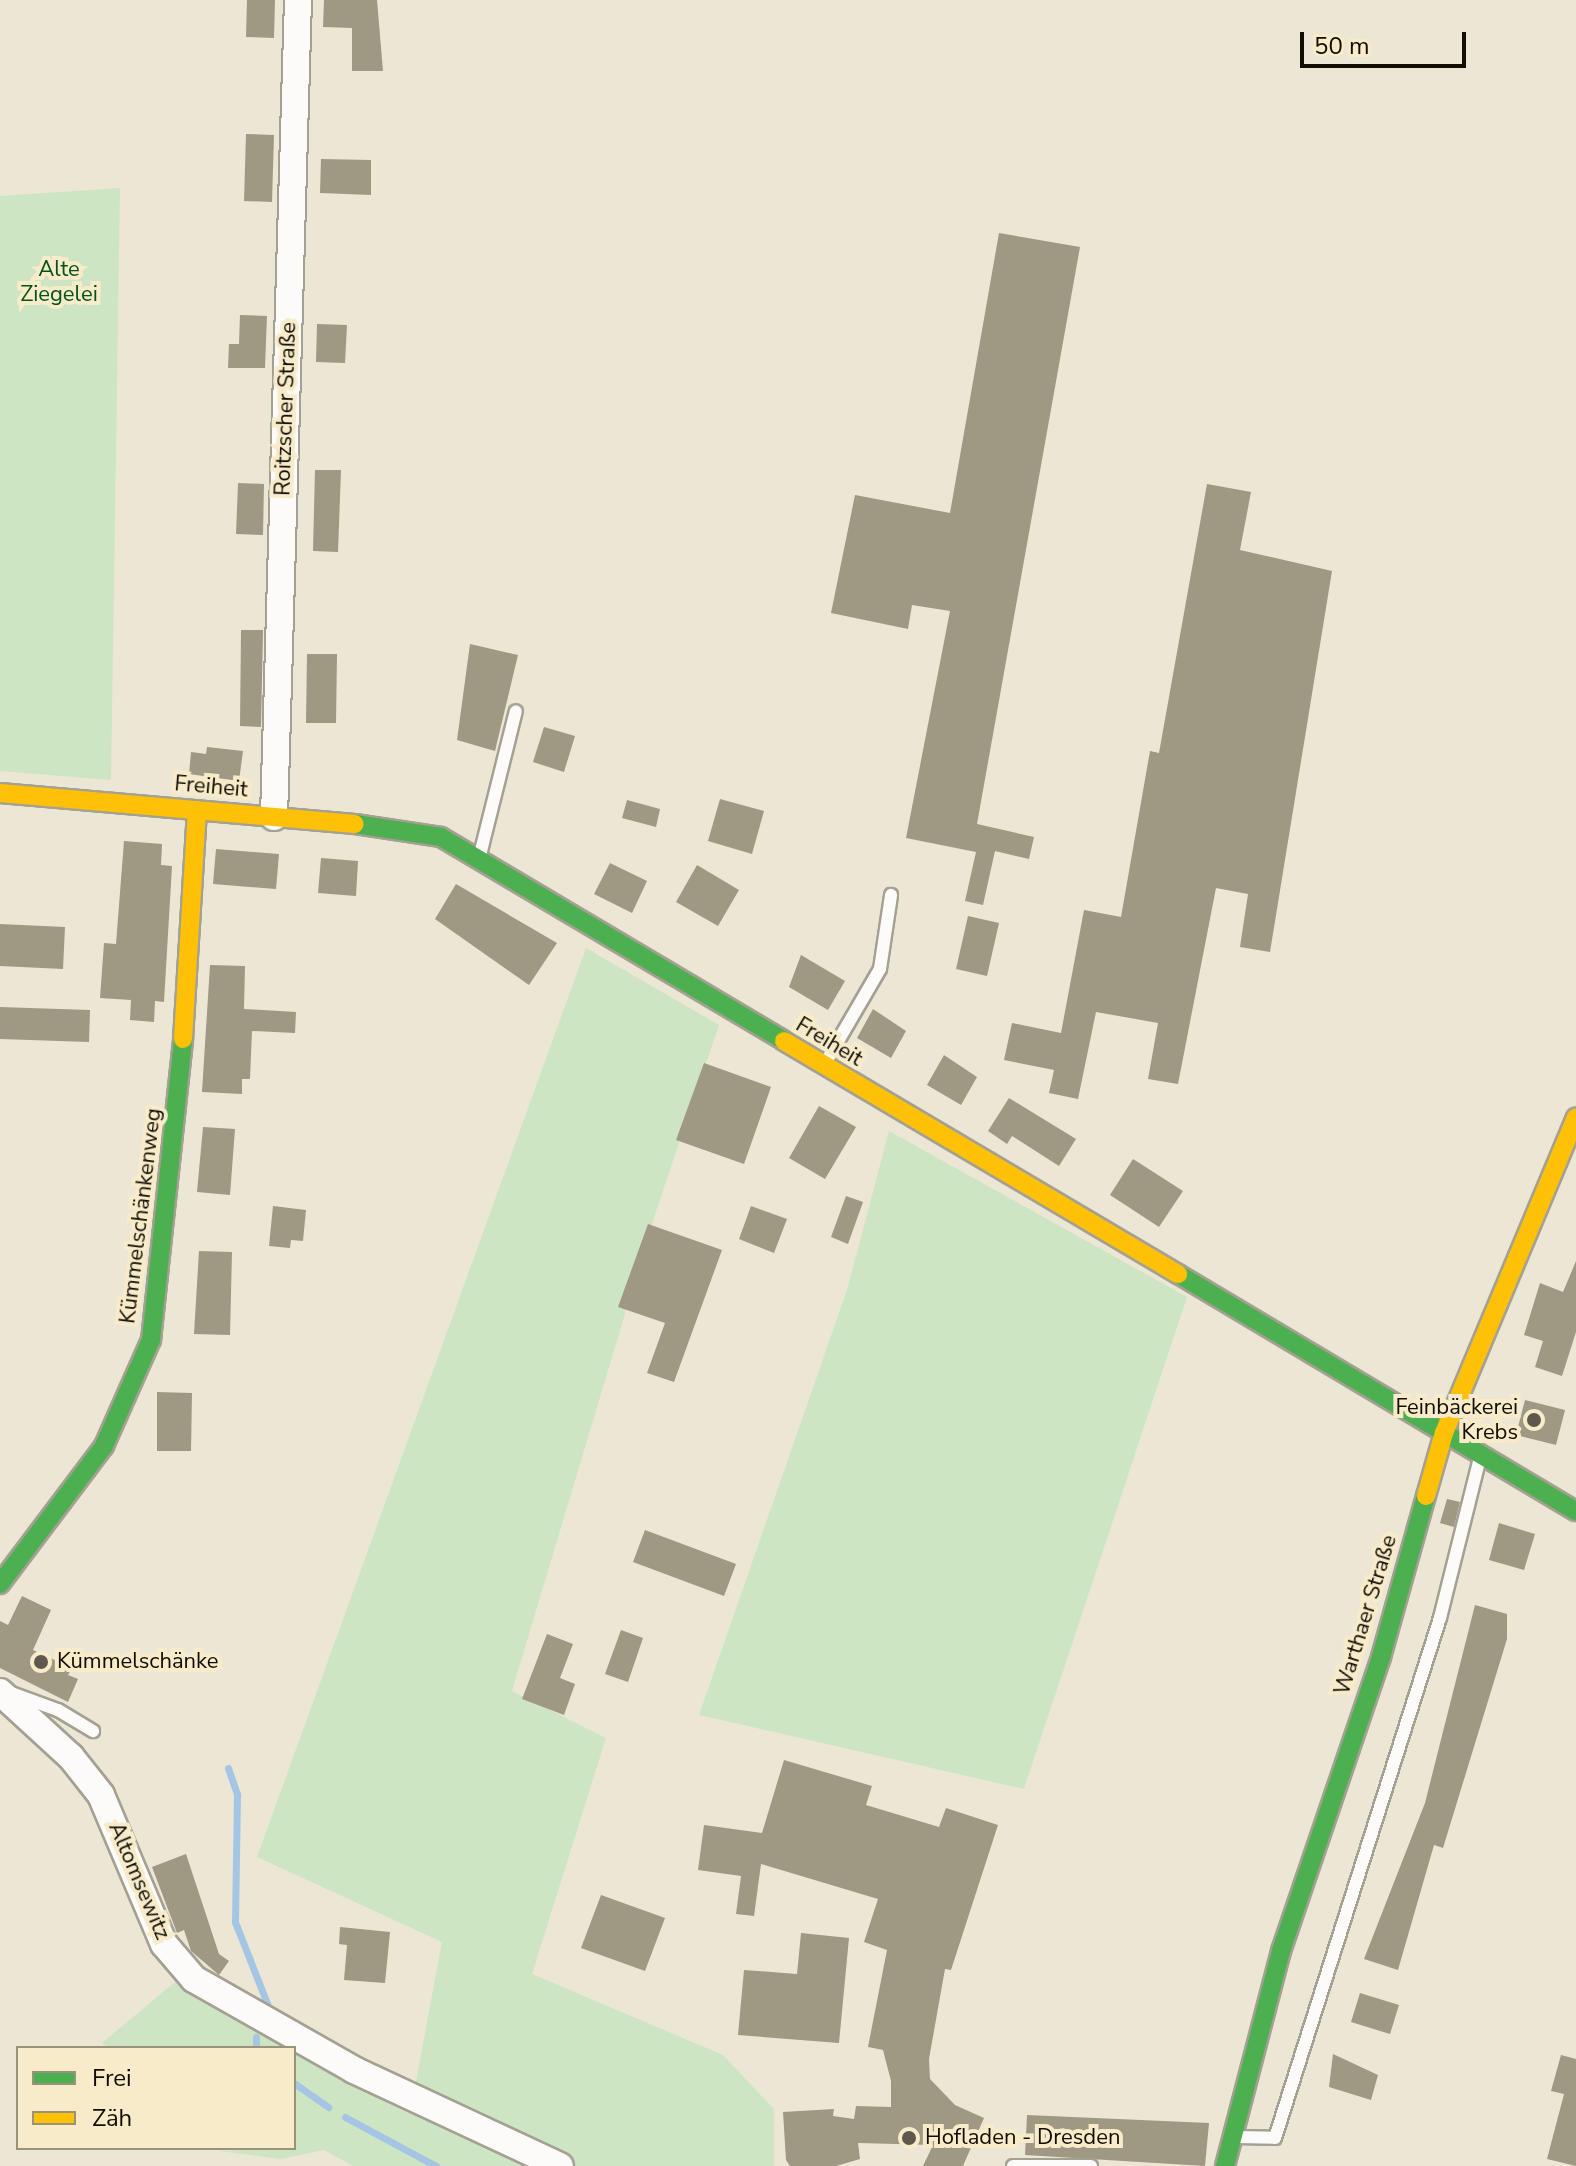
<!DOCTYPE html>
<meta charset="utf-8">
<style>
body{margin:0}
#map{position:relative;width:1576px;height:2166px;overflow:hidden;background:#ece6d4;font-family:"Nunito Sans",sans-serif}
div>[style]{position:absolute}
.green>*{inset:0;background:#cee5c4}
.stream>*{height:7px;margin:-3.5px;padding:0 3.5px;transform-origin:3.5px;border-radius:3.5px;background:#a5c5e4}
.building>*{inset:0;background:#9f9883}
.roads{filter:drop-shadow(2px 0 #a4a092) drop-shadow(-2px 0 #a4a092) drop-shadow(0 2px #a4a092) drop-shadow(0 -2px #a4a092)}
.lane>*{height:12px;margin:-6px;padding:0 6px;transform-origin:6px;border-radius:6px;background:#fcfbf9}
.street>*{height:26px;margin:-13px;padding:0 13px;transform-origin:13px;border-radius:13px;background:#fcfbf9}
.fast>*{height:18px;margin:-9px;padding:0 9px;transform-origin:9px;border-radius:9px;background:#4caf50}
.slow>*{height:18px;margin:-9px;padding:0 9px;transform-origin:9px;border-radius:9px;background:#ffc107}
.dots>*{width:22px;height:22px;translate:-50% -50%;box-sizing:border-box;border:4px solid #f7ebca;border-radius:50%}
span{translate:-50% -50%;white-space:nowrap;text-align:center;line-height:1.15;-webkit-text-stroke:8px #f7ebca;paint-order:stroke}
.park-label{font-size:22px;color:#005415}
.street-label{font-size:22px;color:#110d03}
.poi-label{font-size:22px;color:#110d03}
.right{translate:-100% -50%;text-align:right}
.left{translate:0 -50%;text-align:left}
.legend{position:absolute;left:16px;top:2046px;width:280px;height:104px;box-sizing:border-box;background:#f7ebca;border:2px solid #9b927a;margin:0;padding:10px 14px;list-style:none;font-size:24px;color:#110d03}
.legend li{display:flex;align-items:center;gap:16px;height:40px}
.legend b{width:40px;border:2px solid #9b927a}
.scale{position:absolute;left:1300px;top:32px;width:166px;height:36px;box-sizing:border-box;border:4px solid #110d03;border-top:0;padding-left:10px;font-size:24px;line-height:28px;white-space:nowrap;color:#110d03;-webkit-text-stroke:6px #f7ebca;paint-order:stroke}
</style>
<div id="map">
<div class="green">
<div style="clip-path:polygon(120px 188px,111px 780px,0 771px,0 196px)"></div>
<div style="clip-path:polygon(586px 948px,719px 1025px,654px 1217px,512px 1691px,606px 1738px,532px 1974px,723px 2055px,774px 2109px,774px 2166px,353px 2166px,324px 2150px,281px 2159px,219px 2151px,294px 2148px,294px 2048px,108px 2048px,102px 2043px,175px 1982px,412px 2103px,442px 1942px,257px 1857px)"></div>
<div style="clip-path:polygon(889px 1131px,1187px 1297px,1024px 1789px,699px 1715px,847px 1290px)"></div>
</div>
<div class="stream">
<div style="left:228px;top:1768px;width:28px;rotate:71deg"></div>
<div style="left:237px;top:1794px;width:128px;rotate:90.9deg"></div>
<div style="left:235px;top:1922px;width:96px;rotate:68.5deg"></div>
<div style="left:256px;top:2037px;width:11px;rotate:90deg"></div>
<div style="left:294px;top:2083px;width:42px;rotate:35.2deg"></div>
<div style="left:345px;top:2117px;width:103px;rotate:28.3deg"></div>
</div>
<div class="building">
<div style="clip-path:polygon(247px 0,275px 0,274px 38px,246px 37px)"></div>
<div style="clip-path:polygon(324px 0,377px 0,383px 71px,352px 71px,352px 28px,323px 27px)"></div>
<div style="clip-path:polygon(246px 134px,274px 135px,272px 202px,244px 201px)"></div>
<div style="clip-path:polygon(321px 159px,371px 160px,371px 195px,320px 193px)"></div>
<div style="clip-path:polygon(999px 233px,1080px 247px,977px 824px,1034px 837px,1029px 859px,995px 851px,983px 905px,965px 901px,976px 852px,906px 838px,950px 611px,912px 605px,908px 629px,831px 613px,855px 495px,950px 513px)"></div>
<div style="clip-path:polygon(240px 315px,267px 316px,265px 368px,228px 368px,229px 344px,239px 344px)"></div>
<div style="clip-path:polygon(317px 324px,347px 325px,345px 363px,316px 362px)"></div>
<div style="clip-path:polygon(315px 470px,341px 470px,338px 552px,313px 551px)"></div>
<div style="clip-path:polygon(238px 483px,264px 484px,263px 535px,236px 534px)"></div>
<div style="clip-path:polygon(1207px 484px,1251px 492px,1240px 550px,1332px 571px,1270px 952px,1240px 947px,1248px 894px,1216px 888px,1178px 1084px,1148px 1079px,1158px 1023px,1096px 1012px,1078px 1099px,1049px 1093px,1054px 1070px,1004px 1060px,1012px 1023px,1061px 1033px,1084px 910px,1121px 917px,1150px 751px,1159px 753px)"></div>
<div style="clip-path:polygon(241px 630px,263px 630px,261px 727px,240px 726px)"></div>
<div style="clip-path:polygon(470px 644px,518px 655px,495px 751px,457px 740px)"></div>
<div style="clip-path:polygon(307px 654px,337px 654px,336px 723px,306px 723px)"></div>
<div style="clip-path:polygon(544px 727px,575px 736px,564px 772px,533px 762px)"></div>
<div style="clip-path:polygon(207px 747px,243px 751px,239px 781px,189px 774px,191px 752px,206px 754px)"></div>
<div style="clip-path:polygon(720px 799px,764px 811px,752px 854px,708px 841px)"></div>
<div style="clip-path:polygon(627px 800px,660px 809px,656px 827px,622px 818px)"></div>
<div style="clip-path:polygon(124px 841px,162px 844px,161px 865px,172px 866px,164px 1002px,155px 1001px,154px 1022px,130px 1020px,131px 1000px,100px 998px,104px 943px,116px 944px)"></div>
<div style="clip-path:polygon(216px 849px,279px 854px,276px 889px,213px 884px)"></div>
<div style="clip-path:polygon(321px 858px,358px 861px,356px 896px,318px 893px)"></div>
<div style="clip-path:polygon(610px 863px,647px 881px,632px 913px,594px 894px)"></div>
<div style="clip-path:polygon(697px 865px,739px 890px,718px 926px,676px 902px)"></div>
<div style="clip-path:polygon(456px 884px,557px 943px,529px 985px,435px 919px)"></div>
<div style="clip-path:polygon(968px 916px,999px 923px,987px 976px,956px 969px)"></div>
<div style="clip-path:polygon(0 924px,65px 927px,63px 969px,0 966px)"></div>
<div style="clip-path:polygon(801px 955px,845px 981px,828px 1010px,789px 987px)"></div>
<div style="clip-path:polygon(210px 965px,245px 966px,244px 1009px,296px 1012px,295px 1033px,252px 1031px,250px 1079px,242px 1079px,242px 1094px,202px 1092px)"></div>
<div style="clip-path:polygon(0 1007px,90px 1010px,89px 1042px,0 1039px)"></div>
<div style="clip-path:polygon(873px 1009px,906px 1031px,891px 1058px,857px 1038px)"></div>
<div style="clip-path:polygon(944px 1055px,977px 1077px,961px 1105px,927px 1085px)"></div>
<div style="clip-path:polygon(704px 1063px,771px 1087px,744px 1164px,676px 1140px)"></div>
<div style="clip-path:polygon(1009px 1098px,1076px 1139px,1059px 1166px,1012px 1136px,1007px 1144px,988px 1131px)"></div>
<div style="clip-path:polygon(819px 1106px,856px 1127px,825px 1179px,789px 1158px)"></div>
<div style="clip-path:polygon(203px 1127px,235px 1129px,230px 1195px,197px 1192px)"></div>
<div style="clip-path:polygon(1133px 1159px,1183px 1191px,1159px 1227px,1110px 1195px)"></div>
<div style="clip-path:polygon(846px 1196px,863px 1202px,848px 1244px,831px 1237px)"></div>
<div style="clip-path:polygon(273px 1206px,306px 1210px,303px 1241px,291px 1240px,290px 1248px,269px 1246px)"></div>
<div style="clip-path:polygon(751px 1206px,787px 1219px,774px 1253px,739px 1239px)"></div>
<div style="clip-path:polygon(648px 1224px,722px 1250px,674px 1382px,647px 1373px,665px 1323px,618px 1307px)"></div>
<div style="clip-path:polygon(199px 1251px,232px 1252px,230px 1335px,194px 1334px)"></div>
<div style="clip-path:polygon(1576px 1261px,1576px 1332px,1562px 1376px,1535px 1367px,1543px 1341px,1524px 1335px,1540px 1283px,1563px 1292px)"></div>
<div style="clip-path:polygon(157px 1392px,192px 1393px,191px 1451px,157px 1451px)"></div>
<div style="clip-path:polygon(1525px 1400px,1565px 1410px,1556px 1445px,1516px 1435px)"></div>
<div style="clip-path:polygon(1447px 1499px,1460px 1502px,1454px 1527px,1440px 1523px)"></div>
<div style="clip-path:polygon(1499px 1523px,1535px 1534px,1524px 1570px,1489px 1560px)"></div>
<div style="clip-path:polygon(645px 1530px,736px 1564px,724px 1596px,633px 1562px)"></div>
<div style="clip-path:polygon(22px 1596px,51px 1610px,33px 1650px,72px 1668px,68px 1675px,78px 1679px,68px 1702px,0 1668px,0 1621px,8px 1625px)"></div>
<div style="clip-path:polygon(1475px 1605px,1507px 1614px,1507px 1639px,1443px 1848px,1434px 1845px,1398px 1970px,1364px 1959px,1425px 1803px)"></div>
<div style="clip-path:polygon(621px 1630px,643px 1638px,628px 1682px,605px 1674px)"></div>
<div style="clip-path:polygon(547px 1634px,573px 1644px,560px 1678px,575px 1684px,564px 1715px,522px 1699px)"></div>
<div style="clip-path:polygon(784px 1760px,872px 1786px,866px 1805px,939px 1827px,946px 1808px,998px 1825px,951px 1970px,945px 1969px,929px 2059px,930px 2079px,955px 2105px,984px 2118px,963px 2166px,923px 2166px,933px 2145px,858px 2143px,860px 2159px,836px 2166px,790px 2166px,786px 2160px,783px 2112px,834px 2109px,833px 2116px,854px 2119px,856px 2106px,891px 2107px,891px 2081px,883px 2050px,868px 2047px,887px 1950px,864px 1942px,878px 1899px,761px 1864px,754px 1916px,736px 1914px,741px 1876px,698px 1870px,704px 1825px,762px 1833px)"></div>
<div style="clip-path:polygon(186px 1854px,219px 1954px,229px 1961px,219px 1975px,191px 1951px,184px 1930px,177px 1933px,152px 1867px)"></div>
<div style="clip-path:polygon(601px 1895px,665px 1918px,645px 1971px,581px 1948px)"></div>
<div style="clip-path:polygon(340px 1927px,390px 1932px,385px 1983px,344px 1980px,347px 1945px,339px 1944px)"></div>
<div style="clip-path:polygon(801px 1933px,849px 1938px,839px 2043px,738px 2035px,744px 1970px,797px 1974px)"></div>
<div style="clip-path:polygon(1360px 1993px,1399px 2005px,1390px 2034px,1351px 2022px)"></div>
<div style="clip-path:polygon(1333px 2054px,1378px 2075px,1371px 2100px,1329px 2087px)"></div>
<div style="clip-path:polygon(1561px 2055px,1576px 2059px,1576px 2166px,1547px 2159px,1564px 2094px,1551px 2091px)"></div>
<div style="clip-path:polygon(1027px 2115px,1209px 2123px,1205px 2166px,1025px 2155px)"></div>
</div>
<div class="roads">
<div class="lane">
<div style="left:480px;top:855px;width:148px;rotate:-76deg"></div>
<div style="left:827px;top:1060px;width:105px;rotate:-59.8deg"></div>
<div style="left:880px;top:969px;width:75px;rotate:-81.5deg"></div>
<div style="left:11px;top:1693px;width:50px;rotate:19.9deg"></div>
<div style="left:58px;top:1710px;width:41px;rotate:31deg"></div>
<div style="left:1236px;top:2137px;width:39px;rotate:1deg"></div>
<div style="left:1275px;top:2138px;width:546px;rotate:-72.4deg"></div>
<div style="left:1440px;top:1618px;width:165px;rotate:-76deg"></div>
<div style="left:1013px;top:2166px;width:78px"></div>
</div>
<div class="street">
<div style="left:274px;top:817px;width:817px;rotate:-88.32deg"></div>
<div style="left:0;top:1692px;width:96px;rotate:42.5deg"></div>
<div style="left:71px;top:1757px;width:48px;rotate:51.7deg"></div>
<div style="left:101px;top:1795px;width:162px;rotate:67.1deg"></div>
<div style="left:164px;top:1944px;width:46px;rotate:49.4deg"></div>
<div style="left:194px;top:1979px;width:184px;rotate:29.6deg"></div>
<div style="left:354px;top:2070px;width:227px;rotate:25deg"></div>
</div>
<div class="fast">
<div style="left:355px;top:824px;width:87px;rotate:8.6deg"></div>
<div style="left:441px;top:837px;width:399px;rotate:30.7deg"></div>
<div style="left:1178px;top:1274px;width:463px;rotate:30.8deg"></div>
<div style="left:0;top:1584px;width:173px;rotate:-53deg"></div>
<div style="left:104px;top:1446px;width:116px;rotate:-66.1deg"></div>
<div style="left:151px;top:1340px;width:303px;rotate:-83.9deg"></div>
<div style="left:1225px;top:2166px;width:222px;rotate:-75.4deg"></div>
<div style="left:1281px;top:1951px;width:311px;rotate:-71.2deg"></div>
<div style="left:1381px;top:1657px;width:167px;rotate:-74.4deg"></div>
</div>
<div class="slow">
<div style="left:0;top:793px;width:356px;rotate:5deg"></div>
<div style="left:183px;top:1039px;width:229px;rotate:-86.5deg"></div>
<div style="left:784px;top:1041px;width:458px;rotate:30.6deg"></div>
<div style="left:1426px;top:1496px;width:66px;rotate:-74.1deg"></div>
<div style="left:1444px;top:1433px;width:342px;rotate:-67.3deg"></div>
</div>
</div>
<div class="dots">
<div style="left:1534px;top:1420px;background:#5e594c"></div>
<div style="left:41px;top:1662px;background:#5e594c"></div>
<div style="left:909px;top:2138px;background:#5e594c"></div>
</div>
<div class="park-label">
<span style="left:59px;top:282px">Alte<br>Ziegelei</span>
</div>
<div class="street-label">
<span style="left:286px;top:409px;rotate:-88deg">Roitzscher Straße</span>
<span style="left:211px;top:787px;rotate:5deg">Freiheit</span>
<span style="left:829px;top:1042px;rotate:31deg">Freiheit</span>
<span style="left:141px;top:1216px;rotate:-83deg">Kümmelschänkenweg</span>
<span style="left:1366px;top:1615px;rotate:-73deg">Warthaer Straße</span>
<span style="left:139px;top:1881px;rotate:67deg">Altomsewitz</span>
</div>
<div class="poi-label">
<span class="right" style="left:1518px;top:1420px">Feinbäckerei<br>Krebs</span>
<span class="left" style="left:57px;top:1662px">Kümmelschänke</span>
<span class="left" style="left:925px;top:2138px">Hofladen - Dresden</span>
</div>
<ul class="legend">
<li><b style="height:10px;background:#4caf50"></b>Frei</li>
<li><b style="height:10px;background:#ffc107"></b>Zäh</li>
</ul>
<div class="scale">50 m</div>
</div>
